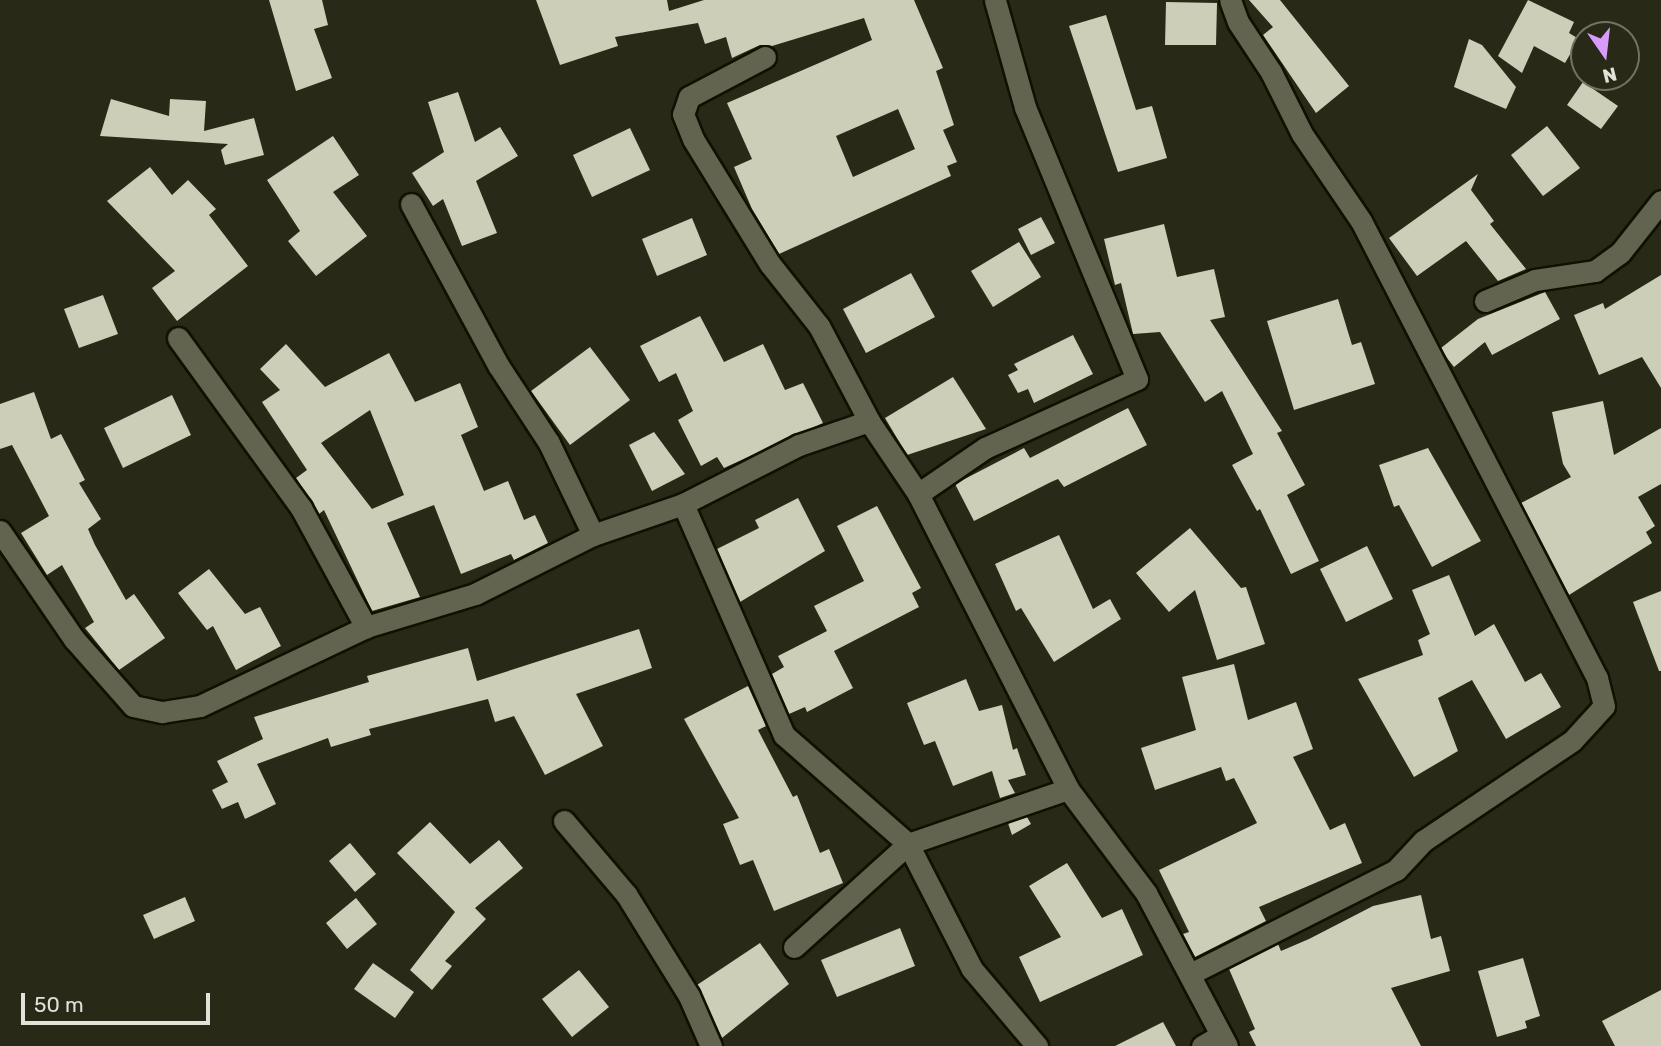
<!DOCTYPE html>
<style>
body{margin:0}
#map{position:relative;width:1661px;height:1046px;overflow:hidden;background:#282917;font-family:Rubik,sans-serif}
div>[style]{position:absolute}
.building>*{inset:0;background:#cdceb7}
.roads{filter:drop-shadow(2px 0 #111102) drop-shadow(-2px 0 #111102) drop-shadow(0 2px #111102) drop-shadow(0 -2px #111102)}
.street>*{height:21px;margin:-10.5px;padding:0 10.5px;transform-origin:10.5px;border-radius:10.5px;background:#636450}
span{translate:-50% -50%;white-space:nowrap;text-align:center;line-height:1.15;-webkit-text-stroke:7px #282917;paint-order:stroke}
.north{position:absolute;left:1570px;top:21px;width:70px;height:70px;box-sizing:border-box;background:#282917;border:2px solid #727364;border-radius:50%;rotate:166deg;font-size:19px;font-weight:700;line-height:28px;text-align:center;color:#e2e3d8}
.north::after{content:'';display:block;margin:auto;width:24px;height:32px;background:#d79bf9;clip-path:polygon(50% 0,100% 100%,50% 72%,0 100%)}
.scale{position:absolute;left:21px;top:993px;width:189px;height:32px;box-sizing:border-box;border:4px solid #e2e3d8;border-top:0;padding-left:9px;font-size:21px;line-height:24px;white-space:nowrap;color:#e2e3d8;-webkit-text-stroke:5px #282917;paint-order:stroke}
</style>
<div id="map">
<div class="building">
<div style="clip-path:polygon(269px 0,322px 0,328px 25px,314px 29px,332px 78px,296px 91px)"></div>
<div style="clip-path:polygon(evenodd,536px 0,667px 0,669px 11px,704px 0,914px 0,943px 68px,936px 71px,954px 125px,943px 130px,957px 162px,947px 166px,951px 176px,779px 254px,752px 209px,734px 167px,752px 159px,727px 103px,872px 40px,864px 18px,772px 46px,760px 45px,732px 58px,726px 37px,705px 44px,698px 23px,615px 37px,618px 46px,560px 65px,536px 0,898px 109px,915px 149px,853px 177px,836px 136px,898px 109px)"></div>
<div style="clip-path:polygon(1249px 0,1280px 0,1349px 86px,1316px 113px,1263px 35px,1273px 27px)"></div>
<div style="clip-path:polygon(1528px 0,1574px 22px,1569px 33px,1579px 39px,1565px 63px,1534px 46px,1522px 73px,1498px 56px)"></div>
<div style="clip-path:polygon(1166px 2px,1217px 3px,1216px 45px,1165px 45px)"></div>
<div style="clip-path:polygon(1106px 15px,1136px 110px,1152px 106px,1167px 158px,1118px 172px,1069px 26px)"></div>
<div style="clip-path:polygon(1469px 39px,1482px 45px,1516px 87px,1506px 109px,1454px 87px)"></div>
<div style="clip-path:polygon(1583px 82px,1618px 106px,1601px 129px,1567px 105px)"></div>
<div style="clip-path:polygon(458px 92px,475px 142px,500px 127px,518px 156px,476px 181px,497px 233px,462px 246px,443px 199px,433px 206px,412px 173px,444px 152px,428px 102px)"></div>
<div style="clip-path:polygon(111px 99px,169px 116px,170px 99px,206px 101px,204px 131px,254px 118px,264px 155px,225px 165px,221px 150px,228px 144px,100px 136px)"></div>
<div style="clip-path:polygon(1547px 126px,1580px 168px,1543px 196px,1511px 155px)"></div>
<div style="clip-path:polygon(630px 128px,650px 170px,592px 197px,573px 155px)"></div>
<div style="clip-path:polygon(333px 136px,359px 175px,333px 192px,367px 236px,316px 276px,288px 241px,300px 231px,267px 180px)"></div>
<div style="clip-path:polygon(150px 167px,172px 195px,188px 180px,216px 209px,209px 215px,248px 266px,177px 321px,152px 288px,175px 271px,107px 201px)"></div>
<div style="clip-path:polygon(1478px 174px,1471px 190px,1494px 221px,1490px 224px,1526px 269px,1498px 281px,1466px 241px,1417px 276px,1389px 238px)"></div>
<div style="clip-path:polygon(1041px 217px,1055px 243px,1031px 255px,1018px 229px)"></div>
<div style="clip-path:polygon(692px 218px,707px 255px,657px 276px,642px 239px)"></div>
<div style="clip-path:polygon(1164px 224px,1177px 277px,1214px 269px,1225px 317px,1210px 320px,1282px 431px,1277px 433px,1305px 485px,1287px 495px,1319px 561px,1291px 574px,1260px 509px,1257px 511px,1232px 465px,1253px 454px,1222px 391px,1205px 402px,1160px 332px,1133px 334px,1121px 283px,1115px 285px,1104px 239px)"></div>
<div style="clip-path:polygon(1019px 242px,1041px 277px,993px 307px,971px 271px)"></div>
<div style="clip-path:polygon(911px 273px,935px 317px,866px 353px,843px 309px)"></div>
<div style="clip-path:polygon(1661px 275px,1661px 388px,1642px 357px,1599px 375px,1574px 315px,1603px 303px,1605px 309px)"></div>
<div style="clip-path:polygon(1545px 292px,1560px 319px,1492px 355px,1485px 342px,1454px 367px,1447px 358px,1441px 348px,1478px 319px)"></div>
<div style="clip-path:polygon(103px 295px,118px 334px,79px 348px,64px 309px)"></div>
<div style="clip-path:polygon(1338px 299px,1352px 345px,1361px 342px,1375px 384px,1294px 410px,1267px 321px)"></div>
<div style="clip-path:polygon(700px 316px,724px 362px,763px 344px,785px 390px,803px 383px,823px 423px,724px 468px,717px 457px,701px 466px,678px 420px,693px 411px,676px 373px,659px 382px,640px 346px)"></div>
<div style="clip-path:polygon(1073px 335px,1093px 374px,1034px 403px,1028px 389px,1018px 393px,1008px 375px,1018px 370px,1014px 364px)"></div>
<div style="clip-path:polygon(evenodd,286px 344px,325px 387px,389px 353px,415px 402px,460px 383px,478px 427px,461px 435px,484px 491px,508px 481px,524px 520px,535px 515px,548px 543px,514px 560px,511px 554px,461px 574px,434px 505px,387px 523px,420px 597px,372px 611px,324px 510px,319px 514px,296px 478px,307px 470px,262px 402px,280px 390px,260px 369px,286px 344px,370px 410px,404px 495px,372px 509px,321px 443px,370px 410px)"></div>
<div style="clip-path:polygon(590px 347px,630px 400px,570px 445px,531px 391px)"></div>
<div style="clip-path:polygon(953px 377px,986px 429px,907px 455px,885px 418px)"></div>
<div style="clip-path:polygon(34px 392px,51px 439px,61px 434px,85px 480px,79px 483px,101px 519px,88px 529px,95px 545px,126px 600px,134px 594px,165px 638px,119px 670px,85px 628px,94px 622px,62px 565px,47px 575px,21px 533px,49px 516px,12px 445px,0 449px,0 404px)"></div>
<div style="clip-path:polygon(172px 395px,191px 435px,123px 468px,104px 428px)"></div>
<div style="clip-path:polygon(1603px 401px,1614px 455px,1661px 428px,1661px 484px,1638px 497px,1655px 526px,1646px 532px,1652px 543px,1569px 595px,1521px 503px,1571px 477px,1563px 464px,1552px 412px)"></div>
<div style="clip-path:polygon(1128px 408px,1147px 445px,1064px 487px,1058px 479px,1051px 482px,974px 521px,955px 484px,1024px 448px,1030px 458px)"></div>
<div style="clip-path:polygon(654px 432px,685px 474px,652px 491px,629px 445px)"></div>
<div style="clip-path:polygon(1428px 448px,1481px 541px,1432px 567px,1399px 505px,1394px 507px,1379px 465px)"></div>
<div style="clip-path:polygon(798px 498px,825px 551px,740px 602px,717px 549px,759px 528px,755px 520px)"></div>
<div style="clip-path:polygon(877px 506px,921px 588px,912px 593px,919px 607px,834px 651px,853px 688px,807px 712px,805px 707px,789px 714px,772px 674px,784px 667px,778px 656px,827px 631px,814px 606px,864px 581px,837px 526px)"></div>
<div style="clip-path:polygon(1190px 528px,1241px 588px,1246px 587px,1265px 644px,1217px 660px,1195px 590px,1169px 612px,1136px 573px)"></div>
<div style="clip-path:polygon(1059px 535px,1093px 609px,1110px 599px,1121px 619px,1054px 662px,1021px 608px,1016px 611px,995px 564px)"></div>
<div style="clip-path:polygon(1367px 546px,1393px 599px,1346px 622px,1320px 569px)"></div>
<div style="clip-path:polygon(209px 569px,245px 614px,260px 607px,281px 646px,236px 670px,213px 626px,207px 630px,178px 593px)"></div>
<div style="clip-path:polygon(1449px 575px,1475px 636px,1494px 624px,1525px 682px,1541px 673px,1561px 707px,1506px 739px,1472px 680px,1438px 698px,1458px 751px,1414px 777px,1358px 679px,1423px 655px,1418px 640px,1430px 634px,1412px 590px)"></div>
<div style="clip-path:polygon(1661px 591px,1661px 671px,1659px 671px,1633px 602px)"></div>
<div style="clip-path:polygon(639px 629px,652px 668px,576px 694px,603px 746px,545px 775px,514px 716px,495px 722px,488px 699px,369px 729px,371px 735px,331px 747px,328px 738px,257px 764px,276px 804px,245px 819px,238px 802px,222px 809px,212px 790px,228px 782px,217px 761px,263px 739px,254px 717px,369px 682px,367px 676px,468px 648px,477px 681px)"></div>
<div style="clip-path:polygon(1234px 664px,1248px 720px,1296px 702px,1313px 749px,1293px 757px,1330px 830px,1345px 823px,1362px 863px,1259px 907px,1266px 921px,1195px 957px,1183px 934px,1189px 932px,1159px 870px,1257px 823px,1234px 778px,1226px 781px,1221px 767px,1155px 790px,1141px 748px,1196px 730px,1182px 677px)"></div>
<div style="clip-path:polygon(966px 679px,979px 711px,1002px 705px,1013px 750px,1017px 748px,1026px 775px,1008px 780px,1015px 793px,1000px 798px,992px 771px,953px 786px,935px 741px,924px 745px,907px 703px)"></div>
<div style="clip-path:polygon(748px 686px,766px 726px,758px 730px,793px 797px,797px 795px,820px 853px,829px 849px,843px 883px,774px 911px,753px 860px,740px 865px,723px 824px,739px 818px,684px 719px)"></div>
<div style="clip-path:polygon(1027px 817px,1031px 824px,1012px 835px,1008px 823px)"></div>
<div style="clip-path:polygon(430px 822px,470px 864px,499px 840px,523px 868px,475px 908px,486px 919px,445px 961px,452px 966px,432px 990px,410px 970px,455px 912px,397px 853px)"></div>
<div style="clip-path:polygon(350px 843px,376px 874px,355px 892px,329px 861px)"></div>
<div style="clip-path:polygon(1067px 863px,1102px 918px,1122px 909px,1143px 955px,1040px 1002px,1019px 957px,1061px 937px,1029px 886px)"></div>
<div style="clip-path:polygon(1421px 895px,1431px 939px,1441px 936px,1450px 971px,1391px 988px,1421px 1046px,1256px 1046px,1249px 1032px,1255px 1029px,1229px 969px,1278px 944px,1281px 951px,1309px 939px,1373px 906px)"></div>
<div style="clip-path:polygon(185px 897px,195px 921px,154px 939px,143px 915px)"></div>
<div style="clip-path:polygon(356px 898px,377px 924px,347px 949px,326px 923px)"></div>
<div style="clip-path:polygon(900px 928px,915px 966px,837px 997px,821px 960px)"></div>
<div style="clip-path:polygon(760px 943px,789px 984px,722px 1038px,697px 985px)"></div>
<div style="clip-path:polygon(1523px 958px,1540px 1016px,1525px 1021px,1527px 1028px,1497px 1037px,1478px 971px)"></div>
<div style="clip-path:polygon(373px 963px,414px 992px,395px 1018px,354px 989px)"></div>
<div style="clip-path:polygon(579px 970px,609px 1007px,572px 1037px,542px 999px)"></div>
<div style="clip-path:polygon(1661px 990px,1661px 1046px,1615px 1046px,1602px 1021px)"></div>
<div style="clip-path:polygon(1163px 1022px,1176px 1046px,1115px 1046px)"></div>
</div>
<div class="roads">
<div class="street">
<div style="left:765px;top:57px;width:86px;rotate:152.2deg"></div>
<div style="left:689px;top:97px;width:18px;rotate:109deg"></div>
<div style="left:683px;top:114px;width:27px;rotate:68deg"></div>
<div style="left:693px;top:139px;width:147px;rotate:58.4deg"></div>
<div style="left:770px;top:264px;width:79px;rotate:51.7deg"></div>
<div style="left:819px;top:326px;width:107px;rotate:62.2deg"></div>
<div style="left:869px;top:421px;width:88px;rotate:56.1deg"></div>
<div style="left:918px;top:494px;width:331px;rotate:63deg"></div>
<div style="left:1068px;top:789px;width:130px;rotate:53.1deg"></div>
<div style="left:1146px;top:893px;width:173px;rotate:62.1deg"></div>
<div style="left:411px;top:204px;width:183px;rotate:61.6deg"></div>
<div style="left:498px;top:365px;width:93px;rotate:56.8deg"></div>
<div style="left:549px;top:443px;width:102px;rotate:64.4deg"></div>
<div style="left:1485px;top:301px;width:54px;rotate:-22.8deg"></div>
<div style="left:1535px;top:280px;width:61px;rotate:-8.5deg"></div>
<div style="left:1595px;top:271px;width:31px;rotate:-36deg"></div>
<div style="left:1620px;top:253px;width:66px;rotate:-51.7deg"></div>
<div style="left:178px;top:338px;width:210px;rotate:54.1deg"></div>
<div style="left:301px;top:508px;width:136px;rotate:61.4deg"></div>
<div style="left:918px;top:494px;width:81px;rotate:-34.5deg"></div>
<div style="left:985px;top:448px;width:167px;rotate:-24.4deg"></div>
<div style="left:1137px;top:379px;width:294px;rotate:-112.4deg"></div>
<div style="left:1025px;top:107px;width:111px;rotate:-105.7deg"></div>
<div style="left:683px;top:504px;width:252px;rotate:66.4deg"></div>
<div style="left:784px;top:735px;width:165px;rotate:41.3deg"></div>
<div style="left:908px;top:844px;width:140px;rotate:62.9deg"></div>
<div style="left:972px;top:969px;width:101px;rotate:49.8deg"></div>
<div style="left:0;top:531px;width:131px;rotate:55.6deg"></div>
<div style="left:74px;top:639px;width:89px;rotate:48.6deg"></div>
<div style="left:133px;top:706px;width:30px;rotate:12deg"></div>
<div style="left:162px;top:712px;width:38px;rotate:-9deg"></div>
<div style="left:200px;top:706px;width:184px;rotate:-25.4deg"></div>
<div style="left:366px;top:627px;width:114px;rotate:-16.8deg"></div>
<div style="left:475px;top:594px;width:132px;rotate:-26.6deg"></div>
<div style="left:593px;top:535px;width:95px;rotate:-19deg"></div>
<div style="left:683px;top:504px;width:130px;rotate:-27deg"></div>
<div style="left:799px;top:445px;width:74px;rotate:-18.9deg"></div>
<div style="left:564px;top:821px;width:96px;rotate:49.7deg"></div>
<div style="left:626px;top:894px;width:120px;rotate:58.3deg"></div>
<div style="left:689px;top:996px;width:55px;rotate:66.3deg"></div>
<div style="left:794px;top:947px;width:154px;rotate:-42.1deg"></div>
<div style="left:908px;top:844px;width:169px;rotate:-19deg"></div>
<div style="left:1192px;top:973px;width:229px;rotate:-26.8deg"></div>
<div style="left:1396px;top:870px;width:40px;rotate:-47deg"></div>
<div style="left:1423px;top:841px;width:179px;rotate:-33.9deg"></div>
<div style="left:1572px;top:741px;width:47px;rotate:-47.6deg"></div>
<div style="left:1604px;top:706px;width:29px;rotate:-104deg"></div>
<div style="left:1597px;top:678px;width:514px;rotate:-117.31deg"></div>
<div style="left:1361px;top:221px;width:105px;rotate:-124.1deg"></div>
<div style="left:1302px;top:134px;width:69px;rotate:-116.6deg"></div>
<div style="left:1271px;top:72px;width:60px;rotate:-123.4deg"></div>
<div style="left:1238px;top:22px;width:23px;rotate:-110deg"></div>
<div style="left:1202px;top:1046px;width:22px;rotate:-30deg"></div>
</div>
</div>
<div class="north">N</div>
<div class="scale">50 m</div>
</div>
